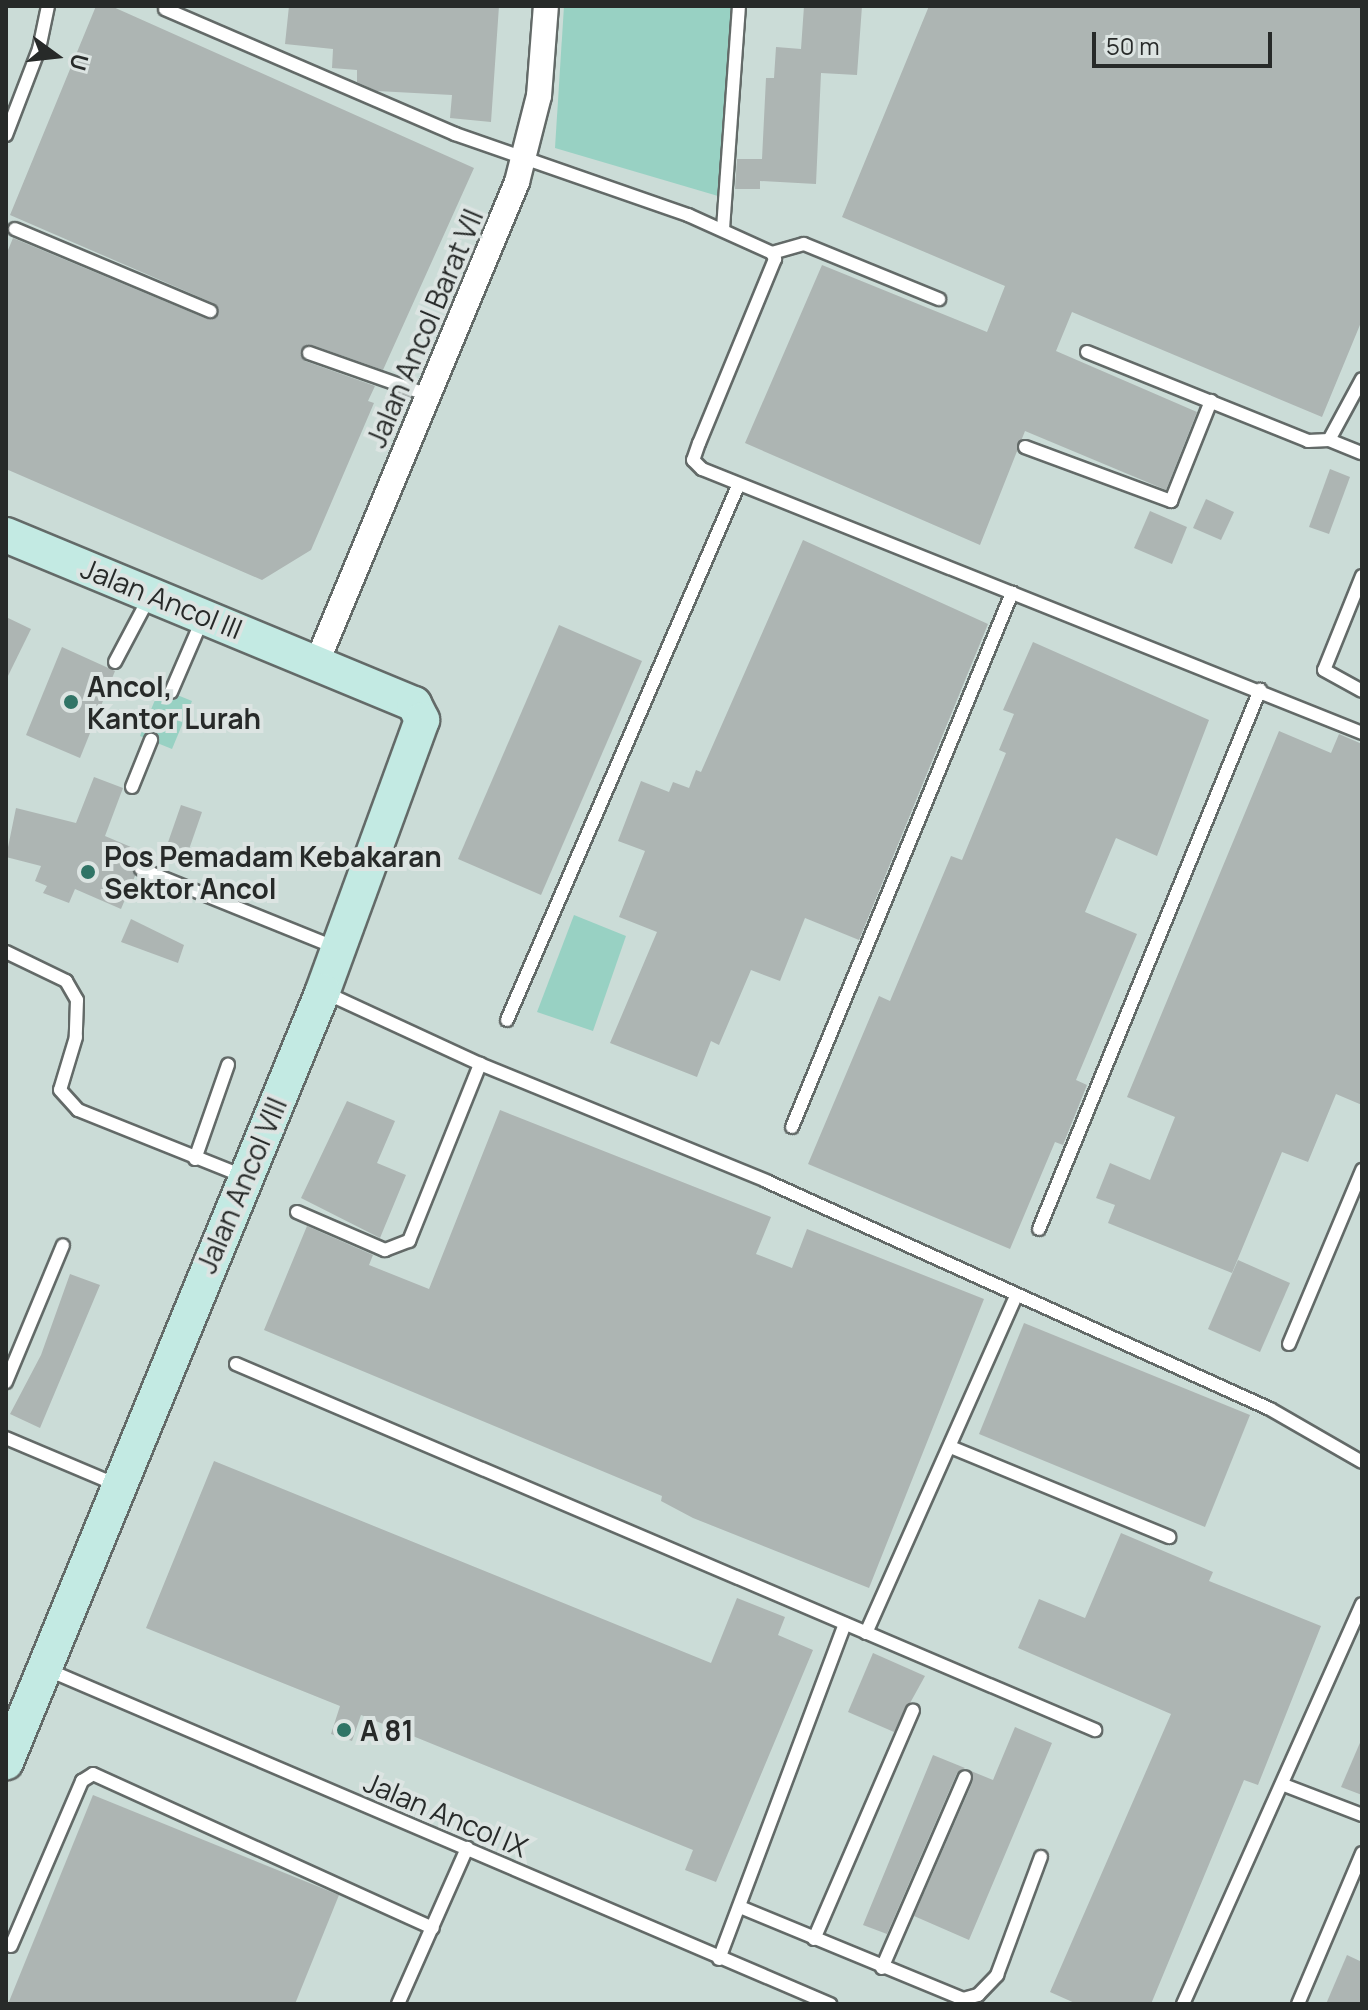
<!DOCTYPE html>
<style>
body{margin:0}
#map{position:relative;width:1368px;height:2010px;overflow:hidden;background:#dce4e2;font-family:Manrope,sans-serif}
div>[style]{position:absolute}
.built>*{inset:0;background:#cbdcd7}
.green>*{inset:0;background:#98d1c3}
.building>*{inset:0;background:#adb5b3}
.roads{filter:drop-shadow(2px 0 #636a68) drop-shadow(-2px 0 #636a68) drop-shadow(0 2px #636a68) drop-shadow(0 -2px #636a68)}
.lane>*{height:12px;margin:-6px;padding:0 6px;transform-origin:6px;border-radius:6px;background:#fff}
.street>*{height:24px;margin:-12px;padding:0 12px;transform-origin:12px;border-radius:12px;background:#fff}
.secondary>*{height:34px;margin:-17px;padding:0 17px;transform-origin:17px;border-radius:17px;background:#c3eae3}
.dots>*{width:22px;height:22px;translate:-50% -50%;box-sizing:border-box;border:4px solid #dce4e2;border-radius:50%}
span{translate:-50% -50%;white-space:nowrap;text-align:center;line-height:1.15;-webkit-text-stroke:8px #dce4e2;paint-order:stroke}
.street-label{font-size:28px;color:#272a29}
.poi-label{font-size:28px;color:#272a29;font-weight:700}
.left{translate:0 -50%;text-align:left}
.frame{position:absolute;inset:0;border:8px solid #272a29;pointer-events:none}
.north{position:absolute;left:16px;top:16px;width:80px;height:80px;-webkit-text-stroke:6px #dce4e2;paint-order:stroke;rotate:105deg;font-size:22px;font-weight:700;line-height:32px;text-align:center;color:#272a29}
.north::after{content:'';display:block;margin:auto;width:28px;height:36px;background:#272a29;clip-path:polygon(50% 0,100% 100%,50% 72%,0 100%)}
.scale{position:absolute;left:1092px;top:32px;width:180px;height:36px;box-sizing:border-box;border:4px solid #272a29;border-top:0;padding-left:10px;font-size:24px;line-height:28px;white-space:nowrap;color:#272a29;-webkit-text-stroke:6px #dce4e2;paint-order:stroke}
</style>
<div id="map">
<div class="built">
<div style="clip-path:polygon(6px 6px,1362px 6px,1362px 2004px,6px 2004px)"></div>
</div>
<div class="green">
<div style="clip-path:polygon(564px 6px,732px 6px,718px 196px,555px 148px)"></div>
<div style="clip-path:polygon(160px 688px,192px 701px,172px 749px,140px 736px)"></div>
<div style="clip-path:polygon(574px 915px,626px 936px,593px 1031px,537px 1012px)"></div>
</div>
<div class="building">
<div style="clip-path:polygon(96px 6px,111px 6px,474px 168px,383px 370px,312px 345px,301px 349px,305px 361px,375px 386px,368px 401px,374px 403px,311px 550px,262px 580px,6px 469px,6px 255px,13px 238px,207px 319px,218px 314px,213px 303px,10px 215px)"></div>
<div style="clip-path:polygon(289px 6px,499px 6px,491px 122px,450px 118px,452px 95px,377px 91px,357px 82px,357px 70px,332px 68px,333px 49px,285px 44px)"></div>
<div style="clip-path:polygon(804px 6px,862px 6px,857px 75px,821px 73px,816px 184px,760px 181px,760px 189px,735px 189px,737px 159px,762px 159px,766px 78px,774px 78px,776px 47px,801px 49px)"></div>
<div style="clip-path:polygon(929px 6px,1362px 6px,1362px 320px,1322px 417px,1072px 312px,1056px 351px,1197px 412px,1166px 490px,1025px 431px,980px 545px,745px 443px,822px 265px,987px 332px,1005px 286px,842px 217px)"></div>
<div style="clip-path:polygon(1330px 469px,1350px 477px,1329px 534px,1309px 527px)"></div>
<div style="clip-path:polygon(1206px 499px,1234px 512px,1221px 540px,1193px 528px)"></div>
<div style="clip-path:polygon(1150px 511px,1187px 527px,1172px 564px,1134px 548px)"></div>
<div style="clip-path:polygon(803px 540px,988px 624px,859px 940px,805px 918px,780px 981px,751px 970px,719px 1045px,711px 1041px,697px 1077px,610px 1043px,657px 932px,619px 917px,645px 851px,618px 841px,641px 781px,669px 792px,673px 782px,689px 788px,696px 770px,701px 772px)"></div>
<div style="clip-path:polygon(6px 617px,31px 629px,6px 680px)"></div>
<div style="clip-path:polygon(559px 625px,642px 661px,541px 895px,458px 859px)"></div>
<div style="clip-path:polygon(1033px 642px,1209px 720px,1157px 856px,1116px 838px,1085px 912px,1137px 934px,1076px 1080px,1087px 1085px,1063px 1145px,1055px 1142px,1010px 1249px,808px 1164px,879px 996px,890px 1001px,951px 856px,962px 860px,1006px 753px,999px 750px,1014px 714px,1003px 710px)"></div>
<div style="clip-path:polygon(62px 647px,115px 671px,80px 758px,26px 735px)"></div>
<div style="clip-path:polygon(1279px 731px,1331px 753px,1339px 734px,1362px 744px,1362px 1105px,1336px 1094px,1308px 1162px,1282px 1152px,1232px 1273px,1108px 1223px,1115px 1205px,1096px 1198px,1110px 1163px,1150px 1180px,1175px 1117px,1127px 1097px)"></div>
<div style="clip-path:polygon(94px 777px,123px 788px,105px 836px,145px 853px,133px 865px,135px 876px,121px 909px,75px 889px,69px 903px,43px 893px,47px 886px,35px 881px,41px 866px,6px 857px,16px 808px,76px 823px)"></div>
<div style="clip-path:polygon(181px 805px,202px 812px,186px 858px,165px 851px)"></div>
<div style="clip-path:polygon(131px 919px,184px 945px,178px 963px,121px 942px)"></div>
<div style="clip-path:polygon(347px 1101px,395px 1121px,377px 1163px,406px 1175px,380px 1238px,301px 1198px)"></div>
<div style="clip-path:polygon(500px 1110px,771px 1217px,756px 1254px,792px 1268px,807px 1229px,984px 1299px,869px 1588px,693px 1518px,661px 1501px,662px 1496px,264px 1330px,307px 1226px,373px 1255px,369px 1265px,429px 1289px)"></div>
<div style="clip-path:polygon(1238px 1260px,1290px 1283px,1260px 1352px,1208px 1329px)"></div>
<div style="clip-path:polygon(70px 1274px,100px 1285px,40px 1428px,10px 1414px,41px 1355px)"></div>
<div style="clip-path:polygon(1024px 1323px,1250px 1415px,1205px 1527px,979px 1434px)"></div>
<div style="clip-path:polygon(214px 1461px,711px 1663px,737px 1598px,785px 1617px,778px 1635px,813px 1650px,716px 1882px,685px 1870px,693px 1850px,361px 1715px,352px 1741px,331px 1734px,340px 1706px,146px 1628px)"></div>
<div style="clip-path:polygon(1121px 1533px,1213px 1572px,1209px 1581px,1321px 1626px,1258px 1785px,1244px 1780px,1151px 2004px,1077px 2004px,1050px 1992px,1171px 1714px,1018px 1648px,1039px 1599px,1085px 1618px)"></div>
<div style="clip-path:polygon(873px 1653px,925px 1676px,894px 1732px,848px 1712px)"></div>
<div style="clip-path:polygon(1015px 1727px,1052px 1743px,969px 1940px,914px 1916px,973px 1781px,971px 1771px,993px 1780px)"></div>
<div style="clip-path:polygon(1362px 1738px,1362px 1795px,1341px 1787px)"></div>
<div style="clip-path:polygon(933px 1755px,965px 1768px,957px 1773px,887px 1934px,863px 1925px)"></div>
<div style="clip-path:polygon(93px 1795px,339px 1895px,295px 2004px,8px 2004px)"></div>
<div style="clip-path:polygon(1347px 1955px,1362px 1962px,1362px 2004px,1326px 2004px)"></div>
</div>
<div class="roads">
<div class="lane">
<div style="left:165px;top:9px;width:316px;rotate:23.3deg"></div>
<div style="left:455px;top:134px;width:247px;rotate:19.2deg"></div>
<div style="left:688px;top:215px;width:92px;rotate:24.3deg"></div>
<div style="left:772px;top:253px;width:7px;rotate:63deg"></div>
<div style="left:775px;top:259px;width:199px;rotate:112.4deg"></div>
<div style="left:699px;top:443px;width:18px;rotate:109deg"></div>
<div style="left:693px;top:460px;width:13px;rotate:45deg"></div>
<div style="left:702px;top:469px;width:711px;rotate:21.8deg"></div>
<div style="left:6px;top:135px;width:92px;rotate:-69deg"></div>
<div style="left:39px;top:49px;width:44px;rotate:-78.2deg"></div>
<div style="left:15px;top:229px;width:212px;rotate:22.8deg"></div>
<div style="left:723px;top:229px;width:224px;rotate:-85.9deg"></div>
<div style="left:772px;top:253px;width:33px;rotate:-16deg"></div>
<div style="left:804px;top:244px;width:146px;rotate:22.2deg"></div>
<div style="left:1087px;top:352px;width:238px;rotate:21.9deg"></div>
<div style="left:1308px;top:441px;width:21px;rotate:-3deg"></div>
<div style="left:1329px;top:440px;width:69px;rotate:-61.6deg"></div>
<div style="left:309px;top:353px;width:126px;rotate:19.4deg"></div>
<div style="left:1329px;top:440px;width:35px;rotate:22deg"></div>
<div style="left:1025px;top:447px;width:156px;rotate:20.3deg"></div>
<div style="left:1171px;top:501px;width:108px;rotate:-68.2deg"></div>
<div style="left:1362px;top:576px;width:101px;rotate:112deg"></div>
<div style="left:1324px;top:670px;width:43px;rotate:28.9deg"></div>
<div style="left:115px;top:662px;width:75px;rotate:-62.1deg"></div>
<div style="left:171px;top:692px;width:81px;rotate:-66.6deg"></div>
<div style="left:132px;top:787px;width:51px;rotate:-68deg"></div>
<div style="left:141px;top:869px;width:211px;rotate:22deg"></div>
<div style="left:6px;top:952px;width:67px;rotate:25.8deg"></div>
<div style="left:66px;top:981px;width:22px;rotate:60deg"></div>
<div style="left:77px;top:1000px;width:37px;rotate:92deg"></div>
<div style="left:76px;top:1037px;width:55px;rotate:106.8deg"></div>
<div style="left:60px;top:1090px;width:27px;rotate:48deg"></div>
<div style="left:78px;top:1110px;width:178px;rotate:21.8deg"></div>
<div style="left:324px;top:992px;width:172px;rotate:24.8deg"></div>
<div style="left:480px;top:1064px;width:309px;rotate:22.2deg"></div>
<div style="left:766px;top:1181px;width:553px;rotate:24.34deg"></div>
<div style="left:1270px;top:1409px;width:106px;rotate:29.9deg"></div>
<div style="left:507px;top:1020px;width:582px;rotate:-66.61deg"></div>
<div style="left:792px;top:1127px;width:578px;rotate:-67.61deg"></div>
<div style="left:195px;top:1159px;width:100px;rotate:-70.7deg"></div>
<div style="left:297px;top:1212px;width:96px;rotate:23.4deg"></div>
<div style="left:385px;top:1250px;width:26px;rotate:-21deg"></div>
<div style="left:409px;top:1241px;width:191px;rotate:-68.1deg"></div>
<div style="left:1039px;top:1229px;width:583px;rotate:-67.71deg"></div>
<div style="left:1289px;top:1344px;width:189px;rotate:-67.2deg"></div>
<div style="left:236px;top:1364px;width:934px;rotate:23.08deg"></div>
<div style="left:6px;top:1382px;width:148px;rotate:-67.4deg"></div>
<div style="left:6px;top:1438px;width:121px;rotate:22.9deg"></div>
<div style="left:953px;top:1448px;width:234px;rotate:22.4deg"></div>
<div style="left:866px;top:1633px;width:366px;rotate:-66deg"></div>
<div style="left:46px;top:1669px;width:853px;rotate:23.14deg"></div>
<div style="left:1284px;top:1785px;width:84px;rotate:21deg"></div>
<div style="left:740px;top:1907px;width:241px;rotate:22.4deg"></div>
<div style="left:963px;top:1999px;width:16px;rotate:-15deg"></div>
<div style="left:978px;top:1995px;width:28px;rotate:-46deg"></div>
<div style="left:997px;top:1975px;width:126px;rotate:-69.6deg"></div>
<div style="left:814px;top:1939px;width:249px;rotate:-66.6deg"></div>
<div style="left:11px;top:1946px;width:180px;rotate:-66.7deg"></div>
<div style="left:82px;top:1781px;width:13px;rotate:-32deg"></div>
<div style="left:93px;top:1774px;width:373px;rotate:24.4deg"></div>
<div style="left:719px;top:1959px;width:358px;rotate:-69.4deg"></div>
<div style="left:882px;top:1968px;width:208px;rotate:-66.5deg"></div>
<div style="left:398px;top:2004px;width:171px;rotate:-66.1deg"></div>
<div style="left:1183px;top:2004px;width:438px;rotate:-65.9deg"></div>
<div style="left:1298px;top:2004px;width:164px;rotate:-67deg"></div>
</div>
<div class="street">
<div style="left:317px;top:662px;width:520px;rotate:-67.38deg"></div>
<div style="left:517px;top:182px;width:89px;rotate:-75.7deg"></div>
<div style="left:539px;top:96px;width:90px;rotate:-85.6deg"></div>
</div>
<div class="secondary">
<div style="left:6px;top:535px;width:442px;rotate:22.5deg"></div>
<div style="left:414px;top:704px;width:18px;rotate:63deg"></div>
<div style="left:422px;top:720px;width:289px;rotate:110.1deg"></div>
<div style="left:323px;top:991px;width:834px;rotate:112.35deg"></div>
</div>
</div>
<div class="dots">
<div style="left:71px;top:702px;background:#307466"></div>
<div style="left:88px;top:872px;background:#307466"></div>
<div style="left:344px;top:1730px;background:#307466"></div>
</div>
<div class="street-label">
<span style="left:424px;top:328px;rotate:-67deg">Jalan Ancol Barat VII</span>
<span style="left:162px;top:598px;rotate:22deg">Jalan Ancol III</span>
<span style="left:241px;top:1185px;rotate:-67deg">Jalan Ancol VIII</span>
<span style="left:446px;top:1814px;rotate:23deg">Jalan Ancol IX</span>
</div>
<div class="poi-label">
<span class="left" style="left:87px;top:702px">Ancol,<br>Kantor Lurah</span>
<span class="left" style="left:104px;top:872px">Pos Pemadam Kebakaran<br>Sektor Ancol</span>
<span class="left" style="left:360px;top:1730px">A 81</span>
</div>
<div class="frame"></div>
<div class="north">U</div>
<div class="scale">50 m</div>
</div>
